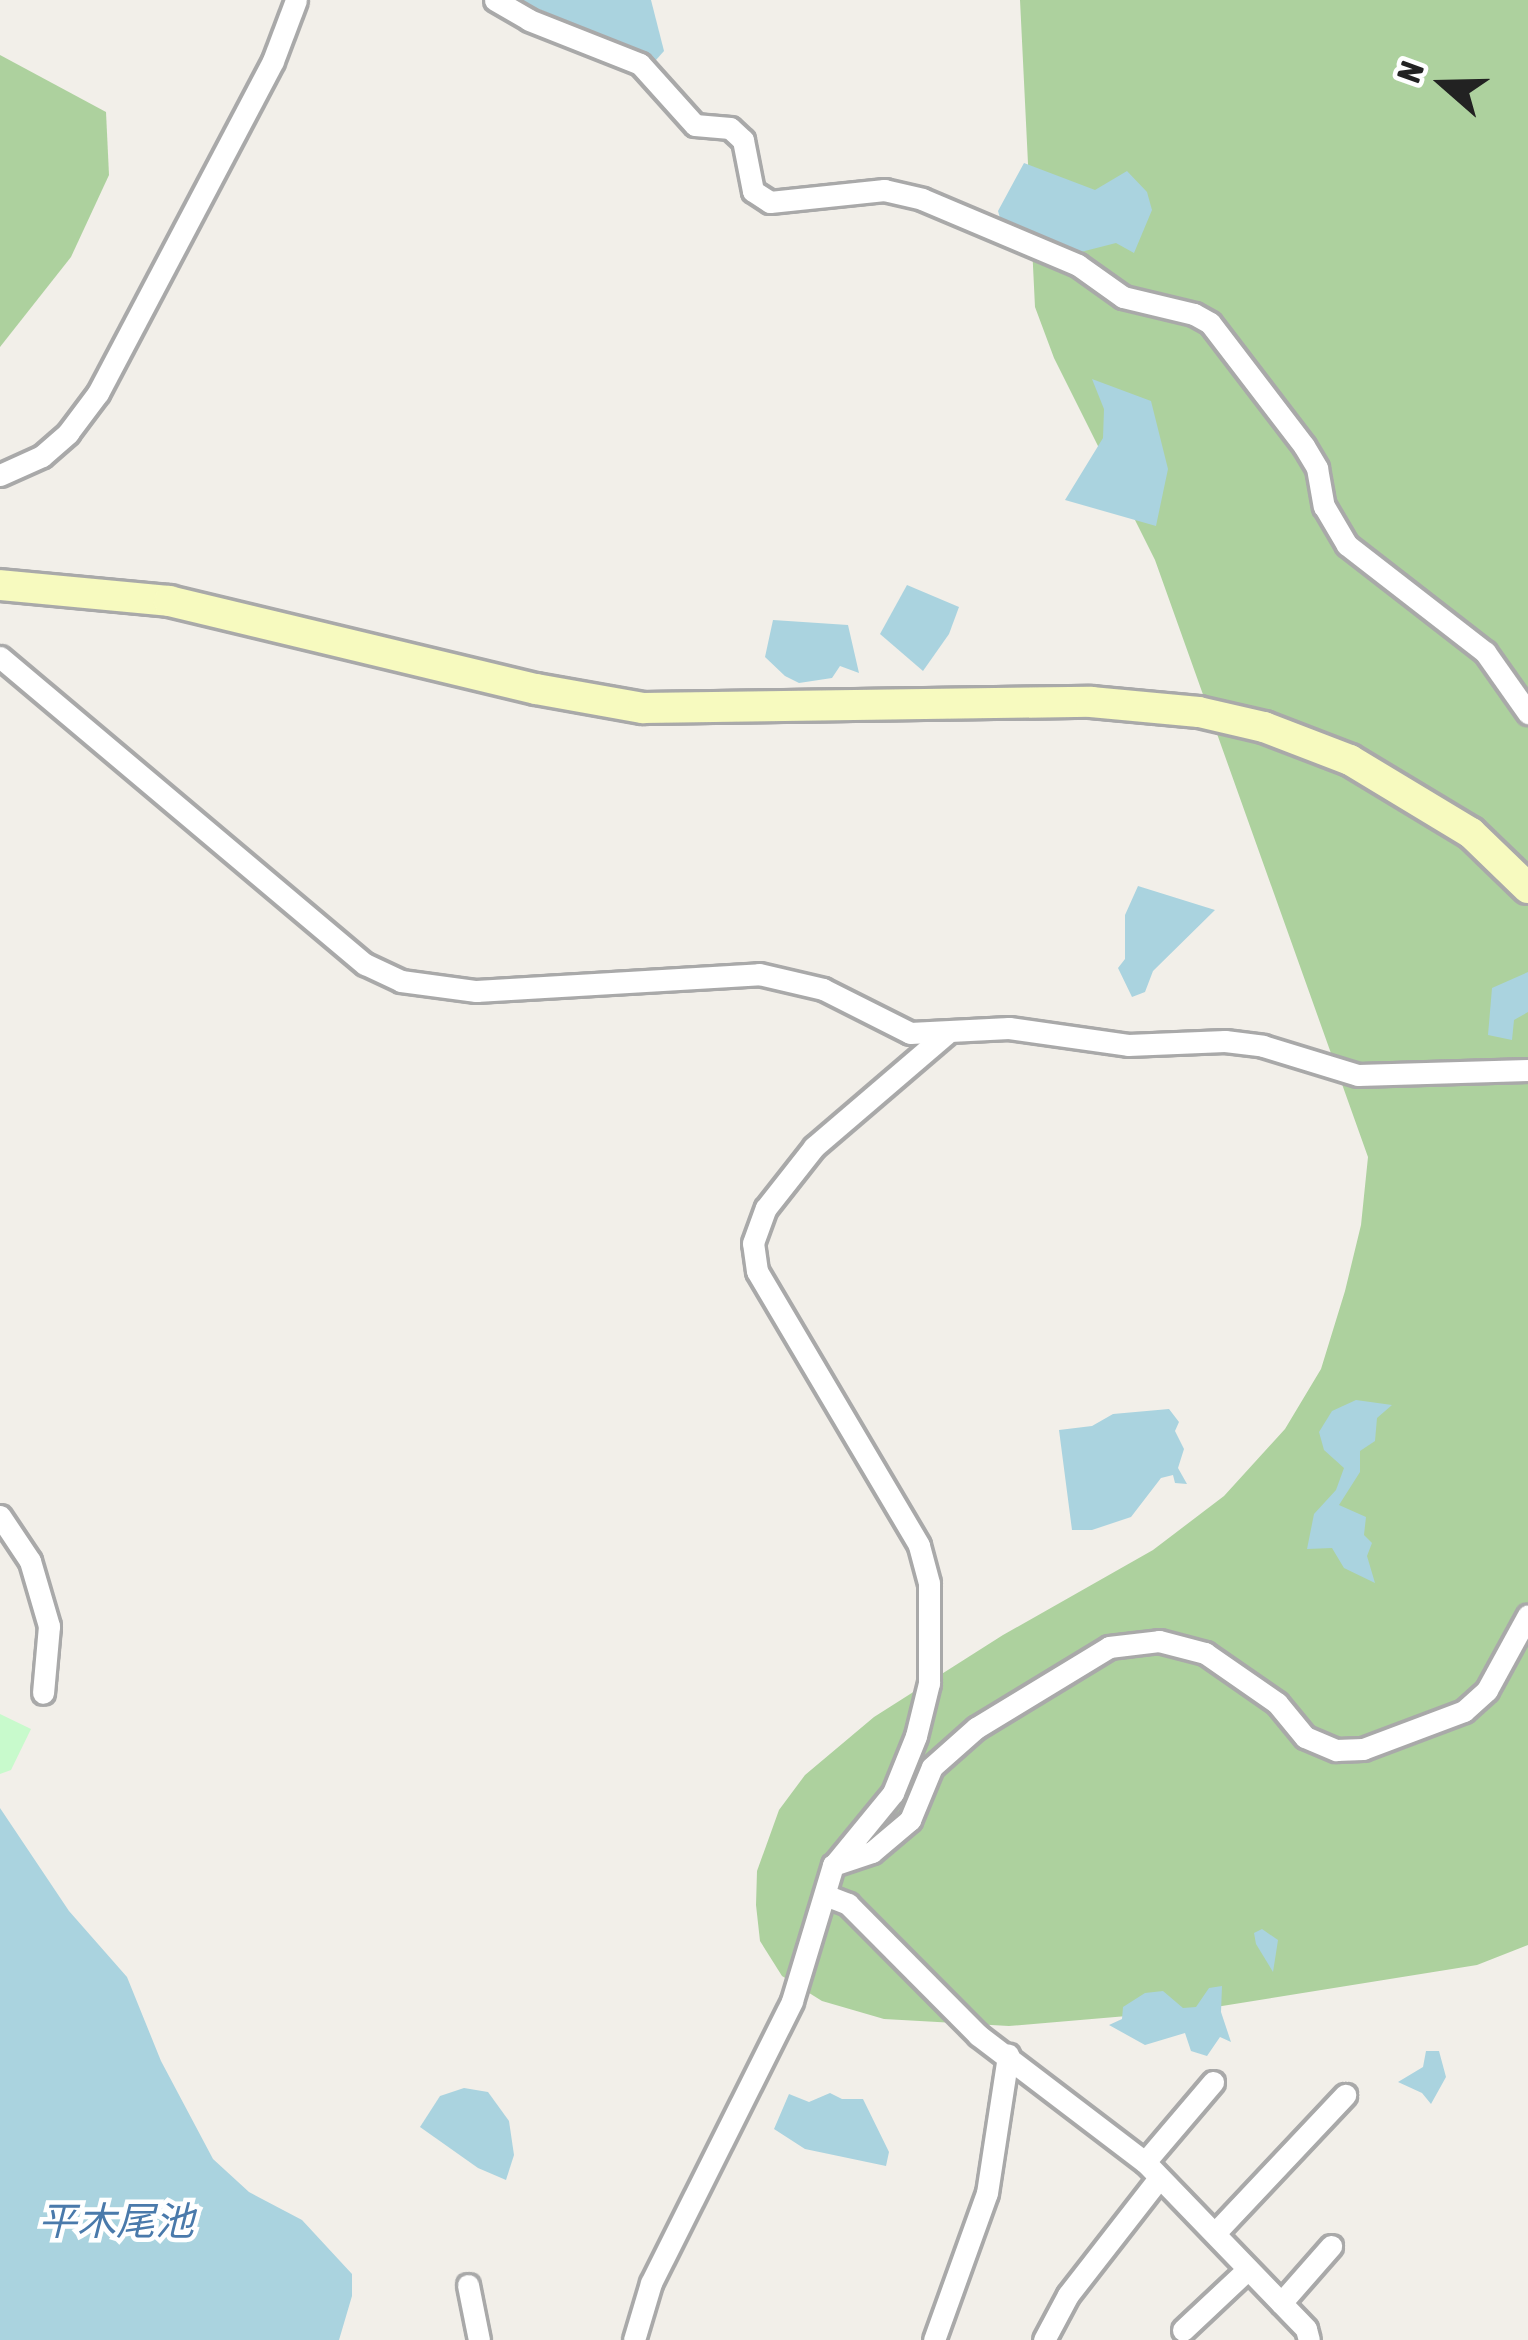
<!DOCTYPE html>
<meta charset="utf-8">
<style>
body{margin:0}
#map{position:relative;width:1528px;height:2340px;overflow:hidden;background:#f2efe9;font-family:"Asap Condensed","Noto Sans JP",sans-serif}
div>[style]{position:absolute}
.forest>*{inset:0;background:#add19e}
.park>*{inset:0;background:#c8facc}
.water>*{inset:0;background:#aad3df}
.roads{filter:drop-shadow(3px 0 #a9a9a9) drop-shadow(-3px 0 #a9a9a9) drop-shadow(0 3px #a9a9a9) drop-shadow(0 -3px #a9a9a9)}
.street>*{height:21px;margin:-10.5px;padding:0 10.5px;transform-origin:10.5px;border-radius:10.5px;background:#fff}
.secondary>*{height:30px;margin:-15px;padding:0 15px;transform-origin:15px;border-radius:15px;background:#f7fabf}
span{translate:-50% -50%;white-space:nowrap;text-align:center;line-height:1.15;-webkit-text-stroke:9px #fff;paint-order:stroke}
.water-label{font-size:39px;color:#4a7aab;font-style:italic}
.north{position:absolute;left:1384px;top:24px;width:120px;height:120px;-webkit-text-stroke:9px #fff;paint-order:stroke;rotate:290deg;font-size:33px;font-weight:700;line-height:48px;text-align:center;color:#222}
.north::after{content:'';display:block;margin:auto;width:42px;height:54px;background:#222;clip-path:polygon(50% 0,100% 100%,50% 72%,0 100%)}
</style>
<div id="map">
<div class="forest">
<div style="clip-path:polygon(1020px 0,1528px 0,1528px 1945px,1477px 1965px,1197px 2010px,1009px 2026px,884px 2019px,822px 2001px,782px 1976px,760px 1941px,756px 1905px,757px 1871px,779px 1810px,805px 1775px,874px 1717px,1003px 1635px,1153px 1550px,1224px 1496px,1285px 1429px,1321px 1369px,1345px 1291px,1361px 1225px,1368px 1157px,1155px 560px,1054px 358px,1035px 307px)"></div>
<div style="clip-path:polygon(0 55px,106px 112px,109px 175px,71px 257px,0 347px)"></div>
</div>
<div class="park">
<div style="clip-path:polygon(0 1714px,31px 1729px,11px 1770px,0 1774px)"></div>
</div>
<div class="water">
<div style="clip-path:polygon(518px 0,651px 0,664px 51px,656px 60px)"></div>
<div style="clip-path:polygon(1024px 163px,1095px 190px,1127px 171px,1147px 192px,1152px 210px,1134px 253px,1116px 243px,1073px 254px,1002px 225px,998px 211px)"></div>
<div style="clip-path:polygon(1092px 379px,1151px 401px,1168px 469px,1156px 526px,1065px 500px,1103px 438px,1104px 409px)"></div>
<div style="clip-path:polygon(907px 585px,959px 607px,949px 634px,923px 671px,880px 634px)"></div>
<div style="clip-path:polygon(773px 620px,848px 625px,859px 673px,840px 666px,832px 678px,799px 683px,785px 676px,765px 657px)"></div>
<div style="clip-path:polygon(1138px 886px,1215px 910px,1153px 971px,1145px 992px,1132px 997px,1118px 968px,1125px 959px,1125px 915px)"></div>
<div style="clip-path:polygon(1528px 972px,1528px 1012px,1514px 1020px,1512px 1040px,1488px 1035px,1492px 988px)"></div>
<div style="clip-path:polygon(1356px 1400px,1392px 1405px,1377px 1418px,1375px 1441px,1360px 1451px,1360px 1472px,1339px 1505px,1366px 1517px,1364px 1535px,1372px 1543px,1367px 1556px,1375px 1583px,1344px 1568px,1332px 1548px,1307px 1549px,1314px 1514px,1336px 1490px,1344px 1468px,1324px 1450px,1319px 1432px,1332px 1411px)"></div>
<div style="clip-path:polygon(1169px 1409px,1179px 1422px,1175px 1431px,1184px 1449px,1178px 1468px,1187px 1484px,1175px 1483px,1173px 1475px,1161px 1478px,1131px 1517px,1092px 1530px,1072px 1530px,1059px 1430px,1092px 1426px,1113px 1414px)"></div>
<div style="clip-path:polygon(0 1808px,69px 1911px,127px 1977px,161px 2061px,213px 2159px,249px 2192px,302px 2220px,352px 2274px,352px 2296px,339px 2340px,0 2340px)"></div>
<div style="clip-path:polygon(1262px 1929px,1278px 1940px,1273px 1972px,1256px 1944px,1254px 1933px)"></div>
<div style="clip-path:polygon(1222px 1986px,1221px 2012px,1231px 2042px,1220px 2037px,1207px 2056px,1191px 2051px,1185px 2033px,1145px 2045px,1109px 2025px,1122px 2019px,1123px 2007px,1145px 1993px,1163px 1991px,1183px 2008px,1196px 2007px,1209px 1988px)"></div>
<div style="clip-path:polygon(1426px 2051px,1439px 2051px,1446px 2077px,1431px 2104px,1422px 2093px,1398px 2082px,1423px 2067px)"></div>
<div style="clip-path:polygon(464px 2088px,488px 2092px,509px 2121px,514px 2155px,506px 2180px,478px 2168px,420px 2127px,440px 2096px)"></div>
<div style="clip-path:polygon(830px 2093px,842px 2099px,863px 2099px,889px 2152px,886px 2166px,805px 2149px,774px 2129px,789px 2094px,809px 2102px)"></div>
</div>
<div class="roads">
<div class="street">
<div style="left:495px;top:0;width:39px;rotate:30deg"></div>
<div style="left:529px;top:20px;width:119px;rotate:21.6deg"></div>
<div style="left:640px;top:64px;width:82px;rotate:48deg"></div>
<div style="left:695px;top:125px;width:35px;rotate:5deg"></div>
<div style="left:730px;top:128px;width:18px;rotate:43deg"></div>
<div style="left:743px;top:140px;width:52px;rotate:78.9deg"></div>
<div style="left:753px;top:191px;width:20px;rotate:33deg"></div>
<div style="left:770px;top:202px;width:115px;rotate:-6deg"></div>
<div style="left:884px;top:190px;width:39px;rotate:13deg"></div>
<div style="left:922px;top:199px;width:169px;rotate:22.9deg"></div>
<div style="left:1078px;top:265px;width:55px;rotate:35.4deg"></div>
<div style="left:1123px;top:297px;width:73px;rotate:13.5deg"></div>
<div style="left:1194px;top:314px;width:18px;rotate:29deg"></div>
<div style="left:1210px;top:323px;width:155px;rotate:52.6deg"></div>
<div style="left:1304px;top:446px;width:26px;rotate:59deg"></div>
<div style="left:1317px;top:468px;width:39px;rotate:80deg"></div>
<div style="left:1324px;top:506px;width:45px;rotate:59.5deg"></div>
<div style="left:1347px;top:545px;width:175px;rotate:37.8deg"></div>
<div style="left:1485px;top:652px;width:75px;rotate:54.8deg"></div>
<div style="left:0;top:475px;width:46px;rotate:-24.3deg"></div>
<div style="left:42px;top:456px;width:35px;rotate:-41deg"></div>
<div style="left:68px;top:433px;width:50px;rotate:-53.1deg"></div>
<div style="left:98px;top:393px;width:375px;rotate:-62.2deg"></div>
<div style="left:273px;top:61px;width:65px;rotate:-69.3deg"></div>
<div style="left:0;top:657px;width:477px;rotate:40.1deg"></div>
<div style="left:365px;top:964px;width:40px;rotate:25deg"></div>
<div style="left:401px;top:981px;width:76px;rotate:7.6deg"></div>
<div style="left:476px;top:991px;width:284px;rotate:-3.4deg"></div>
<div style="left:759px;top:974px;width:66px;rotate:13.2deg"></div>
<div style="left:823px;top:989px;width:97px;rotate:26.8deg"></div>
<div style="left:910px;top:1033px;width:99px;rotate:-2.9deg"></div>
<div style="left:1009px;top:1028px;width:120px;rotate:8.1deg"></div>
<div style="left:1128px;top:1045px;width:97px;rotate:-2.4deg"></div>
<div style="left:1225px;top:1041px;width:38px;rotate:7deg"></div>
<div style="left:1263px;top:1046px;width:99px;rotate:17deg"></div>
<div style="left:1358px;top:1075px;width:170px;rotate:-1.7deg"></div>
<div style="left:0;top:1516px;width:54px;rotate:56.3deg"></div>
<div style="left:30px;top:1561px;width:68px;rotate:73.7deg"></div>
<div style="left:49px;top:1626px;width:67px;rotate:95.1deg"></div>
<div style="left:834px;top:1865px;width:93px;rotate:-50.7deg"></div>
<div style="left:893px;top:1793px;width:61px;rotate:-68deg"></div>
<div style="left:916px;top:1736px;width:55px;rotate:-76.2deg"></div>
<div style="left:929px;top:1683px;width:100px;rotate:-90deg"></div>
<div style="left:929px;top:1583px;width:39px;rotate:-105deg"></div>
<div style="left:919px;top:1545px;width:318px;rotate:-120.6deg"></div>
<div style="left:757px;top:1271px;width:28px;rotate:-98deg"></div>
<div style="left:753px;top:1243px;width:37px;rotate:-70deg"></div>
<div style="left:766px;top:1208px;width:78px;rotate:-51.8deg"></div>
<div style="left:814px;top:1147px;width:174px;rotate:-40.6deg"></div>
<div style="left:825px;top:1895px;width:25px;rotate:21deg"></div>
<div style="left:848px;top:1904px;width:185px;rotate:45.2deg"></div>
<div style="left:978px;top:2035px;width:210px;rotate:37.3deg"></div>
<div style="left:1145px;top:2162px;width:232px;rotate:46deg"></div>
<div style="left:1306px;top:2329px;width:11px;rotate:75deg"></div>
<div style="left:1145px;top:2162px;width:105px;rotate:-49.6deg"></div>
<div style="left:1215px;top:2233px;width:190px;rotate:-46.7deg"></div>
<div style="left:468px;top:2285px;width:56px;rotate:78.7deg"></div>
<div style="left:1281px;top:2303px;width:76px;rotate:-48.7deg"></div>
<div style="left:1183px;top:2330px;width:89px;rotate:-43.2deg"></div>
<div style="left:634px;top:2340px;width:59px;rotate:-73.4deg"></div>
<div style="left:651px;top:2283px;width:315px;rotate:-63.4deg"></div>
<div style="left:792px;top:2001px;width:142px;rotate:-73.2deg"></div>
<div style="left:833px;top:1865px;width:41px;rotate:-18.4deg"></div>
<div style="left:872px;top:1852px;width:50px;rotate:-40.1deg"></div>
<div style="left:910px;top:1820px;width:57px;rotate:-67.5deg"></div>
<div style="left:932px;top:1767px;width:59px;rotate:-41.6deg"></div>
<div style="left:976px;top:1728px;width:156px;rotate:-31.3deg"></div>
<div style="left:1109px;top:1647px;width:50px;rotate:-6.8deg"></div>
<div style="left:1159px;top:1641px;width:48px;rotate:14.6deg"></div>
<div style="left:1205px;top:1653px;width:88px;rotate:34.8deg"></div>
<div style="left:1277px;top:1703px;width:44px;rotate:50.5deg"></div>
<div style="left:1305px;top:1737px;width:34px;rotate:23deg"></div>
<div style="left:1336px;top:1750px;width:27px;rotate:-2deg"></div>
<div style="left:1363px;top:1749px;width:108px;rotate:-20.6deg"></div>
<div style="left:1464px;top:1711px;width:31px;rotate:-42deg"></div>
<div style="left:1487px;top:1690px;width:85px;rotate:-61.3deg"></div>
<div style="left:934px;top:2340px;width:156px;rotate:-70.2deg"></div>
<div style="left:987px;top:2193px;width:140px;rotate:-81.3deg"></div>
<div style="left:1044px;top:2340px;width:51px;rotate:-61.9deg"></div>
<div style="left:1068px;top:2295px;width:148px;rotate:-52.1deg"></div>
</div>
<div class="secondary">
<div style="left:0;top:585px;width:170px;rotate:5.4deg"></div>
<div style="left:169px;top:601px;width:377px;rotate:13.5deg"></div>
<div style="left:536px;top:689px;width:109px;rotate:10.1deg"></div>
<div style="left:643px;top:708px;width:448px;rotate:-0.8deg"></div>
<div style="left:1091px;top:702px;width:108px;rotate:5.3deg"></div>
<div style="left:1199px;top:712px;width:67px;rotate:13deg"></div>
<div style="left:1264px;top:727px;width:92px;rotate:21deg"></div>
<div style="left:1350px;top:760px;width:141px;rotate:31.1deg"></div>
<div style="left:1471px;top:833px;width:79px;rotate:44deg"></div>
</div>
</div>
<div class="water-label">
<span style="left:116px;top:2221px">平木尾池</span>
</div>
<div class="north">N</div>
</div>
